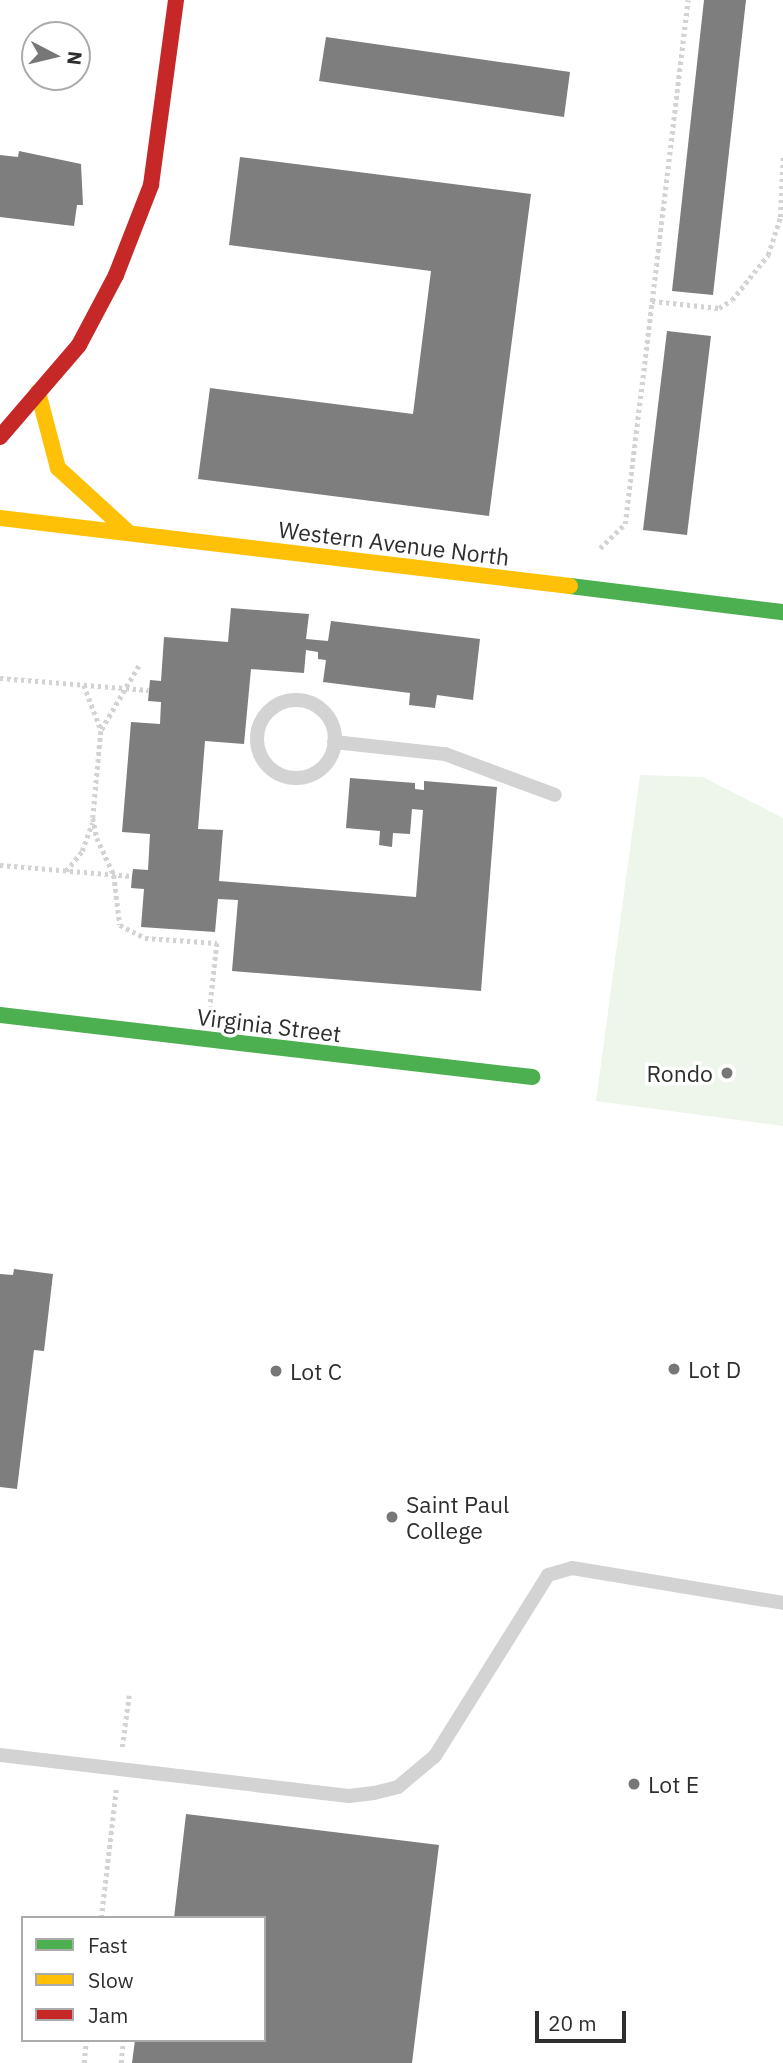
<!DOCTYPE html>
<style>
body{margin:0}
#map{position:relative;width:783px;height:2063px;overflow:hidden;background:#fff;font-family:"IBM Plex Sans",sans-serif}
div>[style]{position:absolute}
.green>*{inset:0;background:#eef5eb}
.building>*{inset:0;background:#7e7e7e}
.path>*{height:4.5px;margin-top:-2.25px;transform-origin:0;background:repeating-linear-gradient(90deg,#d3d3d3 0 3.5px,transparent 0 7px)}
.lane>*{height:14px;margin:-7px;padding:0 7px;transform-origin:7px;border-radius:7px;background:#d3d3d3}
.lane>.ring{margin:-7px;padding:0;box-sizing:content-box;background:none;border:14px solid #d3d3d3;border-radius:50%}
.fast>*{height:16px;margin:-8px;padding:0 8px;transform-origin:8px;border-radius:8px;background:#4caf50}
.slow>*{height:16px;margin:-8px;padding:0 8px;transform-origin:8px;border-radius:8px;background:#ffc107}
.jam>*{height:16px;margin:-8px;padding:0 8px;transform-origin:8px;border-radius:8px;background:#c62828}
.dots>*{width:19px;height:19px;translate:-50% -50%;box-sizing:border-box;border:4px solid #fff;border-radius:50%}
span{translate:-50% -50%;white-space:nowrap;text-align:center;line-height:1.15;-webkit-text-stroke:7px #fff;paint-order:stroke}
.street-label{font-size:23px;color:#2e2e2e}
.poi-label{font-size:23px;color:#2e2e2e}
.right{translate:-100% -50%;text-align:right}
.left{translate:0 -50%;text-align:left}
.legend{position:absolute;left:21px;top:1916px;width:245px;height:126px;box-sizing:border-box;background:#fff;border:2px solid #ababab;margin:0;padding:9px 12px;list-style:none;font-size:21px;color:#2e2e2e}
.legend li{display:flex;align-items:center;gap:14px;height:35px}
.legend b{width:35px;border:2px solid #ababab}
.north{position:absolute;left:21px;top:21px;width:70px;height:70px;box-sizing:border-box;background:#fff;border:2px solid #ababab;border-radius:50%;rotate:97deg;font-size:19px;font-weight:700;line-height:28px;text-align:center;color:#2e2e2e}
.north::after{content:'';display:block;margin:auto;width:24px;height:32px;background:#777;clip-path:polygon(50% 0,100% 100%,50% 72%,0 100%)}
.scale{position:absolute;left:535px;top:2011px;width:91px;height:32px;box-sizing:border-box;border:4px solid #2e2e2e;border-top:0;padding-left:9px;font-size:21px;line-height:24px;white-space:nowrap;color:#2e2e2e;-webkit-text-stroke:5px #fff;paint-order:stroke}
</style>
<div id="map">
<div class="green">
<div style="clip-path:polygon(640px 775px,703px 777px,783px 818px,783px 1126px,596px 1101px)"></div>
</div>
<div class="building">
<div style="clip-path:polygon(704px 0,746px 0,713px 295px,672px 291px)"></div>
<div style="clip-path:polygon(326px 37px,570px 72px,564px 117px,319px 81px)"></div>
<div style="clip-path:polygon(19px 151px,81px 164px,83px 205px,77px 205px,74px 226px,0 217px,0 155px,18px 157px)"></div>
<div style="clip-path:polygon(240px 157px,531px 194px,489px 516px,198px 479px,210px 388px,413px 414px,431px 271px,229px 245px)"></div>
<div style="clip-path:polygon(667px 331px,711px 336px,687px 535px,643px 530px)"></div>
<div style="clip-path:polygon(231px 608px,309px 614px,306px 639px,328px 641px,331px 621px,480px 639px,473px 700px,437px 695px,435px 708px,409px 705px,410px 693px,323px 682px,326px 660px,318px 659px,318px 652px,306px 650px,304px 673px,251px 669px,244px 744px,205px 741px,198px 829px,223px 830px,219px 881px,416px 897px,423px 810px,412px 809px,410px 834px,393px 833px,392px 847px,379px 845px,380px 831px,346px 828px,350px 778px,415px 783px,415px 789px,424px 790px,424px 781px,497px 787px,481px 991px,232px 971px,238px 900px,218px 899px,215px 932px,141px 927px,144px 889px,131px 888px,132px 876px,133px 869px,148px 870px,150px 834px,122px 832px,131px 722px,160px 724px,161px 702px,148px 701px,150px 680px,161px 681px,164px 637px,228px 642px)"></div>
<div style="clip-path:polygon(14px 1269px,53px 1274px,44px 1351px,34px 1350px,17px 1489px,0 1487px,0 1274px,13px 1275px)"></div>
<div style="clip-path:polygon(186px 1814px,439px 1845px,412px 2063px,132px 2063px,135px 2040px,264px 2040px,264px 1918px,174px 1918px)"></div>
</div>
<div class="path">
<div style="left:652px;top:301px;width:303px;rotate:-83.2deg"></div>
<div style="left:600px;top:548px;width:35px;rotate:-44deg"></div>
<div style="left:625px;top:524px;width:225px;rotate:-83.1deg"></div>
<div style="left:652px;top:301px;width:67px;rotate:6deg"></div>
<div style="left:719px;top:308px;width:15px;rotate:-32deg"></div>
<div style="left:732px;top:300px;width:58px;rotate:-51.3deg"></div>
<div style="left:768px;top:255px;width:40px;rotate:-72deg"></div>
<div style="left:780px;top:217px;width:60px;rotate:-87.1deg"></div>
<div style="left:139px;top:666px;width:75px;rotate:120.3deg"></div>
<div style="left:101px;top:731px;width:87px;rotate:95.3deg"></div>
<div style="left:93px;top:818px;width:20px;rotate:79deg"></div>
<div style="left:97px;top:838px;width:41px;rotate:65.3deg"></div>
<div style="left:114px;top:875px;width:50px;rotate:83.2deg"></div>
<div style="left:120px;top:925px;width:28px;rotate:27deg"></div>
<div style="left:145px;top:938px;width:72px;rotate:4deg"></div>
<div style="left:217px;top:943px;width:64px;rotate:96.2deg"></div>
<div style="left:0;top:678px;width:149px;rotate:4.6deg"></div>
<div style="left:84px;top:685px;width:48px;rotate:69.3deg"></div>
<div style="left:0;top:865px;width:132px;rotate:4.8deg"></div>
<div style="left:66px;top:871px;width:26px;rotate:-51deg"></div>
<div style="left:82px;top:851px;width:30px;rotate:-70deg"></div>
<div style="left:122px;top:1747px;width:52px;rotate:-82.3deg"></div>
<div style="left:101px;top:1918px;width:129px;rotate:-83.3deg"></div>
<div style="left:84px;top:2063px;width:23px;rotate:-85deg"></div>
<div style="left:121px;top:2063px;width:23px;rotate:-85deg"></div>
</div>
<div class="lane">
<div class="ring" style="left:257px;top:700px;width:64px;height:64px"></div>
<div style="left:334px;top:742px;width:112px;rotate:6.2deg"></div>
<div style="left:445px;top:754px;width:117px;rotate:20.4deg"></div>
<div style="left:0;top:1755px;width:351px;rotate:6.7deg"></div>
<div style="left:349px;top:1796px;width:25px;rotate:-7deg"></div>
<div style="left:374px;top:1793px;width:25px;rotate:-14deg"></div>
<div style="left:398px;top:1787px;width:48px;rotate:-40deg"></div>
<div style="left:435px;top:1756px;width:213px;rotate:-58deg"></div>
<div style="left:548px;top:1575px;width:25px;rotate:-16deg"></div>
<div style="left:572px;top:1568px;width:214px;rotate:9.4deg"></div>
</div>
<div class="fast">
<div style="left:570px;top:586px;width:215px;rotate:7deg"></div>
<div style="left:0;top:1015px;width:536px;rotate:6.65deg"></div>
</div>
<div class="slow">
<div style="left:38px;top:392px;width:79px;rotate:75.3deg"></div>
<div style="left:58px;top:468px;width:95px;rotate:42.4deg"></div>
<div style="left:0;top:518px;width:574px;rotate:6.8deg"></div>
</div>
<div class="jam">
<div style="left:0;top:437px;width:121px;rotate:-49.3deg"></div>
<div style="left:79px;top:345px;width:79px;rotate:-62.1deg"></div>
<div style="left:116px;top:275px;width:97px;rotate:-68.7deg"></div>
<div style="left:151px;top:185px;width:187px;rotate:-82.3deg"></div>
</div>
<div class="dots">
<div style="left:727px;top:1073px;background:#777"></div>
<div style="left:674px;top:1369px;background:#777"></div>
<div style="left:276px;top:1371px;background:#777"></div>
<div style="left:392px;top:1517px;background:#777"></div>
<div style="left:634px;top:1784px;background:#777"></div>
</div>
<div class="street-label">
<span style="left:394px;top:543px;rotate:7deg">Western Avenue North</span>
<span style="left:269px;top:1025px;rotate:7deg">Virginia Street</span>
</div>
<div class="poi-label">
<span class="right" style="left:713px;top:1073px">Rondo</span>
<span class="left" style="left:688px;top:1369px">Lot D</span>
<span class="left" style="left:290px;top:1371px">Lot C</span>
<span class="left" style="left:406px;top:1517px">Saint Paul<br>College</span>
<span class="left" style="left:648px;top:1784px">Lot E</span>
</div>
<ul class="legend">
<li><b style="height:9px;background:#4caf50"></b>Fast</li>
<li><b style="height:9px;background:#ffc107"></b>Slow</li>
<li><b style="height:9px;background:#c62828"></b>Jam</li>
</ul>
<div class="north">N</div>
<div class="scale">20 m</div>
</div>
